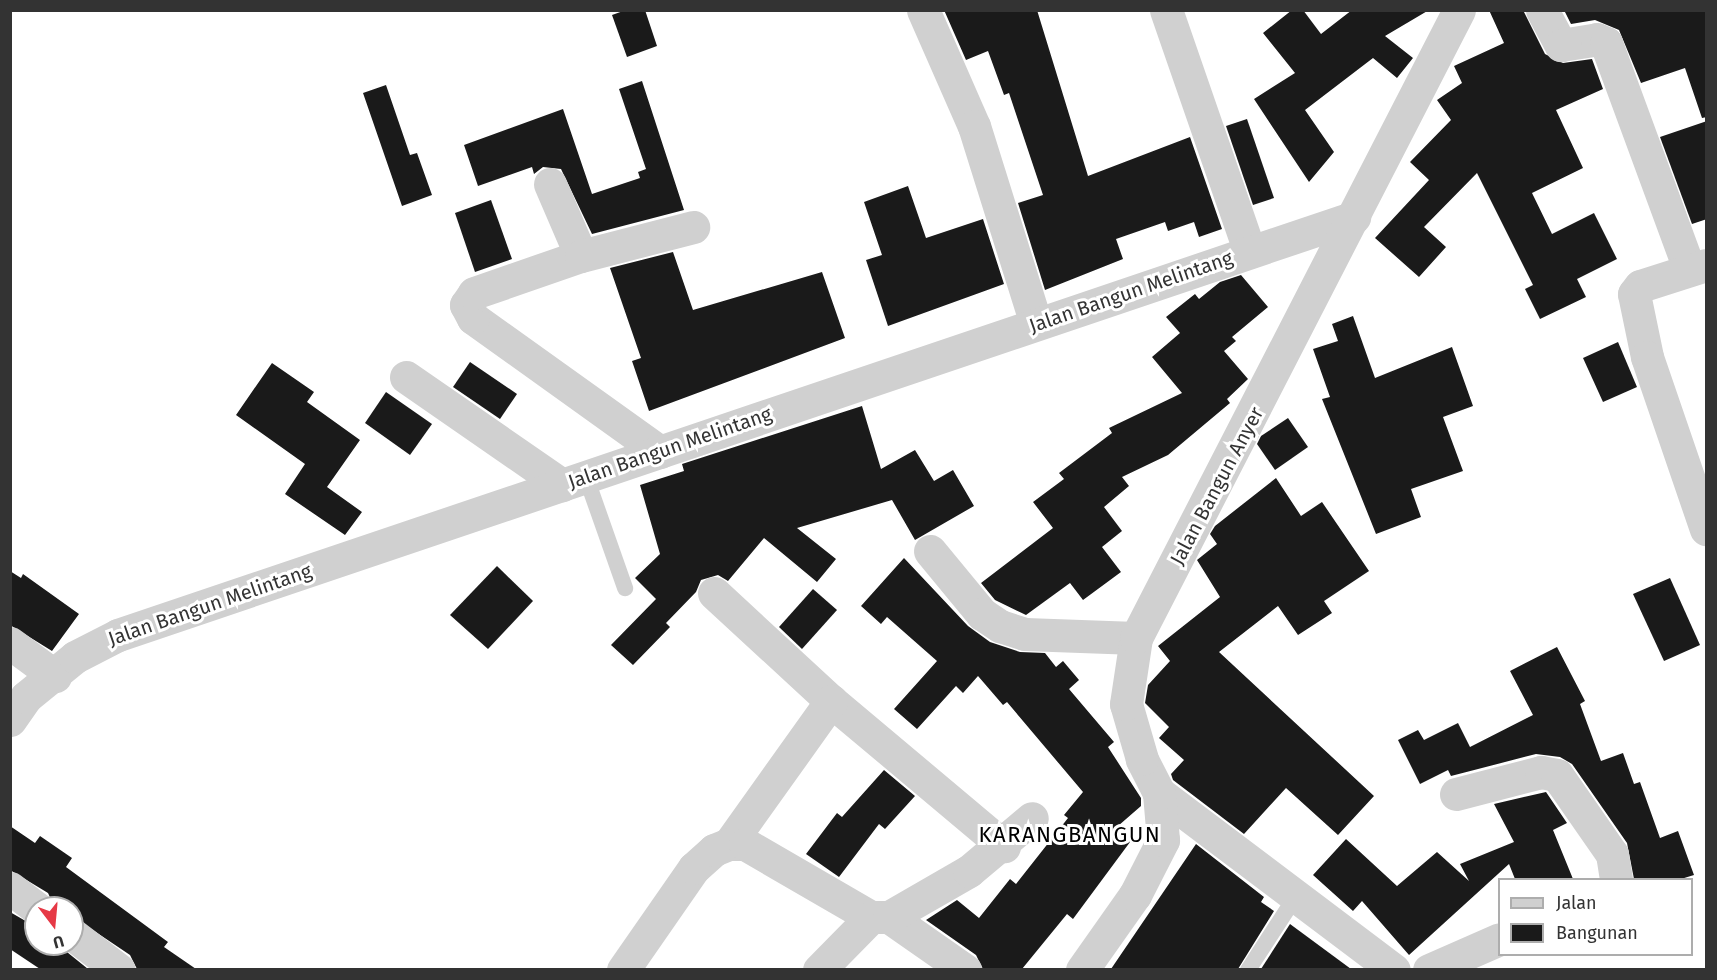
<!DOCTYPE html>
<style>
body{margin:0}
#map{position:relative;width:1717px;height:980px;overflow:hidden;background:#fff;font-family:"Fira Sans",sans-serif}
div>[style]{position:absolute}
.building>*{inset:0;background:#1a1a1a}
.service>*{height:16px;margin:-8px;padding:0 8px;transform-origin:8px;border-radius:8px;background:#d0d0d0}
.minor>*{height:33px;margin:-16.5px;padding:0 16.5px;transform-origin:16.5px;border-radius:16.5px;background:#d0d0d0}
span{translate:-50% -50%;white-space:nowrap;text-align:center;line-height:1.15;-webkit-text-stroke:6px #fff;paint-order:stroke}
.street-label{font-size:20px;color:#333}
.quarter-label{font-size:22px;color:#000;letter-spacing:1.5px}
.frame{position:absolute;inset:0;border:12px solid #333;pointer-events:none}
.legend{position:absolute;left:1498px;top:878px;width:195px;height:78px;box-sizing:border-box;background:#fff;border:2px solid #adadad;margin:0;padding:8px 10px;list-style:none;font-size:18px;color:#333}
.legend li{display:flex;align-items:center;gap:12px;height:30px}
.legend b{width:30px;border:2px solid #adadad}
.north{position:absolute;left:24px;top:896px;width:60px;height:60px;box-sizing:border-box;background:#fff;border:2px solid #adadad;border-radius:50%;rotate:164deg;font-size:16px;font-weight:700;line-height:24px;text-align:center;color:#333}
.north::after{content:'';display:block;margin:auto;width:21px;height:27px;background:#e63946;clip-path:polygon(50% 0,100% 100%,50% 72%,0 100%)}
</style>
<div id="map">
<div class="building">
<div style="clip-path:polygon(626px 10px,645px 10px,657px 46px,627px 57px,612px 15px)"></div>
<div style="clip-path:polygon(944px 10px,1037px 10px,1088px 176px,1190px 137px,1222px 229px,1199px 237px,1194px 222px,1168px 231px,1165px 222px,1116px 239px,1123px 259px,1045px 290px,1018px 203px,1043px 195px,1009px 93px,1004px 95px,988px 51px,966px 60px)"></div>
<div style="clip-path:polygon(1292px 10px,1303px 10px,1321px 34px,1352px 10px,1429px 10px,1385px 36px,1413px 58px,1397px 78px,1373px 58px,1305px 110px,1334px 152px,1309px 182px,1254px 99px,1295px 73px,1263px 33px)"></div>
<div style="clip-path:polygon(1489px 10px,1523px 10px,1545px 54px,1563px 63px,1592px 59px,1603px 89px,1556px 110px,1583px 168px,1532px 193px,1552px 234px,1594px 213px,1617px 259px,1577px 279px,1586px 297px,1540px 319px,1525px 289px,1533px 285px,1477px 173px,1424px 227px,1446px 247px,1419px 277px,1375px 238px,1429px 180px,1410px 162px,1451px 120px,1437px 100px,1462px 83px,1454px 66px,1504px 43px)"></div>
<div style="clip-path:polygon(1564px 10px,1707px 10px,1707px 117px,1702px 118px,1685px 68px,1641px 83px,1619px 30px,1595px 20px,1571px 24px)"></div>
<div style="clip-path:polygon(642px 81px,684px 210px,592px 234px,561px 169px,543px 167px,534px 174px,532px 167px,478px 186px,464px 145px,563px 109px,592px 194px,640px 178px,638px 172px,646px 169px,619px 89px)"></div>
<div style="clip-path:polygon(386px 85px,410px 155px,417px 153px,432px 195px,402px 206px,363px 93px)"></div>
<div style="clip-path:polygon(1247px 119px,1274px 198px,1253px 205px,1226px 126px)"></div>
<div style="clip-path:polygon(1707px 121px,1707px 219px,1692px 224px,1660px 137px)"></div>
<div style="clip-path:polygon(908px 186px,926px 238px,983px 219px,1004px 284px,888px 326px,866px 260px,882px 255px,864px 202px)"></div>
<div style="clip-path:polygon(491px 200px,512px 259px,475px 272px,455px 213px)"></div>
<div style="clip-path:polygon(673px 252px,693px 310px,822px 272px,845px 338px,649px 411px,632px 361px,641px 358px,610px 268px)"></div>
<div style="clip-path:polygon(1241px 275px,1268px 307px,1232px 337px,1236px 341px,1224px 351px,1248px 379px,1227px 399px,1230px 403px,1168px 455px,1122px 477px,1129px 486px,1104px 507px,1122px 531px,1102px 547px,1121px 572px,1083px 600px,1070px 583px,1026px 615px,995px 600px,981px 583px,1053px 528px,1033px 502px,1064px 479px,1059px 473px,1112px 433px,1109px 428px,1182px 393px,1152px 357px,1180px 333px,1166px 317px,1195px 294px,1199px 299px,1220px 282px)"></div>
<div style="clip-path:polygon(1353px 316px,1375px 378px,1452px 347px,1473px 406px,1443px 417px,1463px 471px,1411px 489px,1421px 517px,1376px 534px,1322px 399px,1330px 397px,1313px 349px,1338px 341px,1332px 324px)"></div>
<div style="clip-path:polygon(1618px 342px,1637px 387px,1603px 402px,1583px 358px)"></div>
<div style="clip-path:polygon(470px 362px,517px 394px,500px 419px,453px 387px)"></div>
<div style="clip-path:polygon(272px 363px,314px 392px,307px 402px,360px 440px,327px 487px,362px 512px,345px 535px,285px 494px,305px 464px,236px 415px)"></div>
<div style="clip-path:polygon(386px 392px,432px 424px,410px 455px,365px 423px)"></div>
<div style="clip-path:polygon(862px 406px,881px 469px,915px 450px,934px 481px,953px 470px,974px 506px,915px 540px,892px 500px,797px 528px,836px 559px,817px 582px,764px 538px,728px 581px,718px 575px,701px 580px,696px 592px,666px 623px,670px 627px,633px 665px,611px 645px,656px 599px,635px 578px,660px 554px,640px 485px,684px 471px,682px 464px)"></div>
<div style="clip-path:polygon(1288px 418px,1308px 447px,1275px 470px,1257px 444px,1261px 436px)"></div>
<div style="clip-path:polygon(1276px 478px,1301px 516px,1322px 502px,1369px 571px,1324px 601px,1332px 613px,1298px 635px,1278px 606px,1219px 652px,1374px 796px,1338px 835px,1286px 788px,1244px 834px,1173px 780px,1171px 774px,1184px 760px,1159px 738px,1169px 727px,1145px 703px,1148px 685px,1170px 661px,1158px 646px,1220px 597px,1197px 560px,1217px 544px,1210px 534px,1215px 526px)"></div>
<div style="clip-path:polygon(904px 558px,968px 626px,990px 642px,1020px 652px,1045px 653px,1056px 667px,1063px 661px,1079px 680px,1069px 689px,1114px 742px,1108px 747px,1141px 798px,1141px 806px,1118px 826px,1133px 838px,1073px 919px,1067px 914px,1022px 969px,983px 969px,976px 955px,926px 920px,957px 900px,979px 918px,1010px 879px,1016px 884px,1068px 818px,1064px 815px,1083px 792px,1007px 702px,1003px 705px,978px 676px,963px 693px,956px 686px,917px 729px,894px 709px,937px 661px,887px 617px,881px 624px,861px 606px)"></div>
<div style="clip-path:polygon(497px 566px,533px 601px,488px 649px,450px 615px)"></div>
<div style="clip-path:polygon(10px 571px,21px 578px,23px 574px,79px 614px,52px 651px,10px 625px)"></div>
<div style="clip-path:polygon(1670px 578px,1700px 645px,1664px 661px,1633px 594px)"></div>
<div style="clip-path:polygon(813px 589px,837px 610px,802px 649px,779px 627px)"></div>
<div style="clip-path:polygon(1557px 647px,1585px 701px,1580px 704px,1601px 761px,1623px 753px,1634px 784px,1640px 782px,1660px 838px,1678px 831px,1694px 875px,1681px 879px,1634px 879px,1627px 843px,1572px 764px,1560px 757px,1536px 754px,1451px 776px,1448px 770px,1420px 784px,1398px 740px,1418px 730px,1424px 740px,1458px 723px,1470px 747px,1533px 715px,1510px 671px)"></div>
<div style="clip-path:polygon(884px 770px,915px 796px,885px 829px,879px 824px,839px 877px,806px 854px,837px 813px,842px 817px)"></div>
<div style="clip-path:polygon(1546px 792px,1567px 823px,1553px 830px,1573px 879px,1515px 879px,1509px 864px,1409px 955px,1362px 901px,1353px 911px,1313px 875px,1346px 839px,1397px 886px,1437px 852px,1469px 881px,1460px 864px,1514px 842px,1494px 804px)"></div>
<div style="clip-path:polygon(10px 826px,35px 843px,40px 836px,72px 858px,66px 867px,168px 942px,164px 947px,196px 969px,137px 969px,130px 955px,72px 916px,72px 908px,55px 908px,48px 893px,10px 870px)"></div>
<div style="clip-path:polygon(1196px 844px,1264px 897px,1261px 902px,1274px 911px,1238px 969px,1111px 969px)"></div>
<div style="clip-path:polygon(10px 912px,36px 927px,36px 944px,57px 944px,88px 969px,40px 969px,10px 949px)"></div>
<div style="clip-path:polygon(1290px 924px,1351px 969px,1261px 969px)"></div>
</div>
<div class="service">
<div style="left:586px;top:477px;width:118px;rotate:70.6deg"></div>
<div style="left:1248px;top:970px;width:88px;rotate:-57deg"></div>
</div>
<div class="minor">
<div style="left:923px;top:10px;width:127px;rotate:66.3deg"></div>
<div style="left:974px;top:126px;width:207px;rotate:72.6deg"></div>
<div style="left:1166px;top:10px;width:256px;rotate:70.9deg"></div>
<div style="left:1542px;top:10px;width:40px;rotate:62deg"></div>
<div style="left:1561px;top:45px;width:36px;rotate:-9deg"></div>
<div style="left:1597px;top:39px;width:10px;rotate:24deg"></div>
<div style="left:1606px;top:43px;width:241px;rotate:69.8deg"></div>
<div style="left:550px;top:184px;width:78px;rotate:66.7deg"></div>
<div style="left:1706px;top:265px;width:69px;rotate:162.3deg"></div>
<div style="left:1640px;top:286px;width:10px;rotate:127deg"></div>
<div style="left:1634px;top:294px;width:64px;rotate:78.3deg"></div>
<div style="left:1647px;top:357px;width:182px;rotate:71.1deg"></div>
<div style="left:406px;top:377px;width:190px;rotate:34.7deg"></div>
<div style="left:660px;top:452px;width:230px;rotate:-144.4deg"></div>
<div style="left:473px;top:318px;width:15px;rotate:-118deg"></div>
<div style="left:466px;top:305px;width:14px;rotate:-56deg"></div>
<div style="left:474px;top:293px;width:113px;rotate:-19.1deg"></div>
<div style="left:581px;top:256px;width:116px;rotate:-14.5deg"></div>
<div style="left:930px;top:551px;width:82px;rotate:50.5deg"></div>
<div style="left:982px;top:614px;width:22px;rotate:34deg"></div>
<div style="left:1000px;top:626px;width:26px;rotate:18deg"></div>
<div style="left:1025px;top:634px;width:111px;rotate:2.1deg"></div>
<div style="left:714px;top:593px;width:159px;rotate:42.7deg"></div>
<div style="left:831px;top:701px;width:226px;rotate:40deg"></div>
<div style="left:10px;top:643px;width:56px;rotate:36.3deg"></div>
<div style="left:10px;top:720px;width:28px;rotate:-55deg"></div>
<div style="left:26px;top:697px;width:63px;rotate:-39.2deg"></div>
<div style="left:75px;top:657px;width:48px;rotate:-27.1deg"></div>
<div style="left:118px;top:635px;width:1305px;rotate:-18.68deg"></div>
<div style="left:1159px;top:793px;width:294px;rotate:37deg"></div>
<div style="left:1456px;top:794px;width:88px;rotate:-14.5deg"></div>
<div style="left:1541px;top:772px;width:16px;rotate:11deg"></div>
<div style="left:1557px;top:775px;width:96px;rotate:55.2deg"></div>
<div style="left:1612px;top:854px;width:26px;rotate:81deg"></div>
<div style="left:729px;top:844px;width:176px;rotate:-54.5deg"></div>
<div style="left:10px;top:888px;width:34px;rotate:37deg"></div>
<div style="left:889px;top:917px;width:93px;rotate:34.9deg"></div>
<div style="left:72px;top:934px;width:59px;rotate:37.5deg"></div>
<div style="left:623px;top:970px;width:124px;rotate:-55.2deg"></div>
<div style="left:694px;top:868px;width:27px;rotate:-42deg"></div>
<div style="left:714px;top:850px;width:16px;rotate:-22deg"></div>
<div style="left:729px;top:844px;width:16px"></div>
<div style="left:745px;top:844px;width:146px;rotate:30.1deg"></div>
<div style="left:819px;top:970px;width:74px;rotate:-45.5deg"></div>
<div style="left:871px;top:917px;width:18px"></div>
<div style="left:889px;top:917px;width:92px;rotate:-29.9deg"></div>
<div style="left:969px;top:871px;width:82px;rotate:-40.1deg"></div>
<div style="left:1082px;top:970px;width:92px;rotate:-54.8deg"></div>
<div style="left:1135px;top:895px;width:62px;rotate:-63deg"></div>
<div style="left:1163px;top:840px;width:47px;rotate:-94.9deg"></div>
<div style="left:1159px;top:793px;width:38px;rotate:-117deg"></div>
<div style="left:1142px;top:759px;width:57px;rotate:-106.2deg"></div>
<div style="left:1126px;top:704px;width:67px;rotate:-81.4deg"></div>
<div style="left:1136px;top:638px;width:706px;rotate:-62.78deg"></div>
<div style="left:1429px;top:970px;width:77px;rotate:-23.6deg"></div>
</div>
<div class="street-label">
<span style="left:1131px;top:292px;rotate:-19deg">Jalan Bangun Melintang</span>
<span style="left:670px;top:448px;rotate:-19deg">Jalan Bangun Melintang</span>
<span style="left:1217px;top:486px;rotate:-62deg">Jalan Bangun Anyer</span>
<span style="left:210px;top:605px;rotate:-19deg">Jalan Bangun Melintang</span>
</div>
<div class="quarter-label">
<span style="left:1070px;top:835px">KARANGBANGUN</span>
</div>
<div class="frame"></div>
<ul class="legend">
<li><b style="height:8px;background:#d0d0d0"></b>Jalan</li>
<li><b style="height:16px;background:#1a1a1a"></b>Bangunan</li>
</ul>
<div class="north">U</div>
</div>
